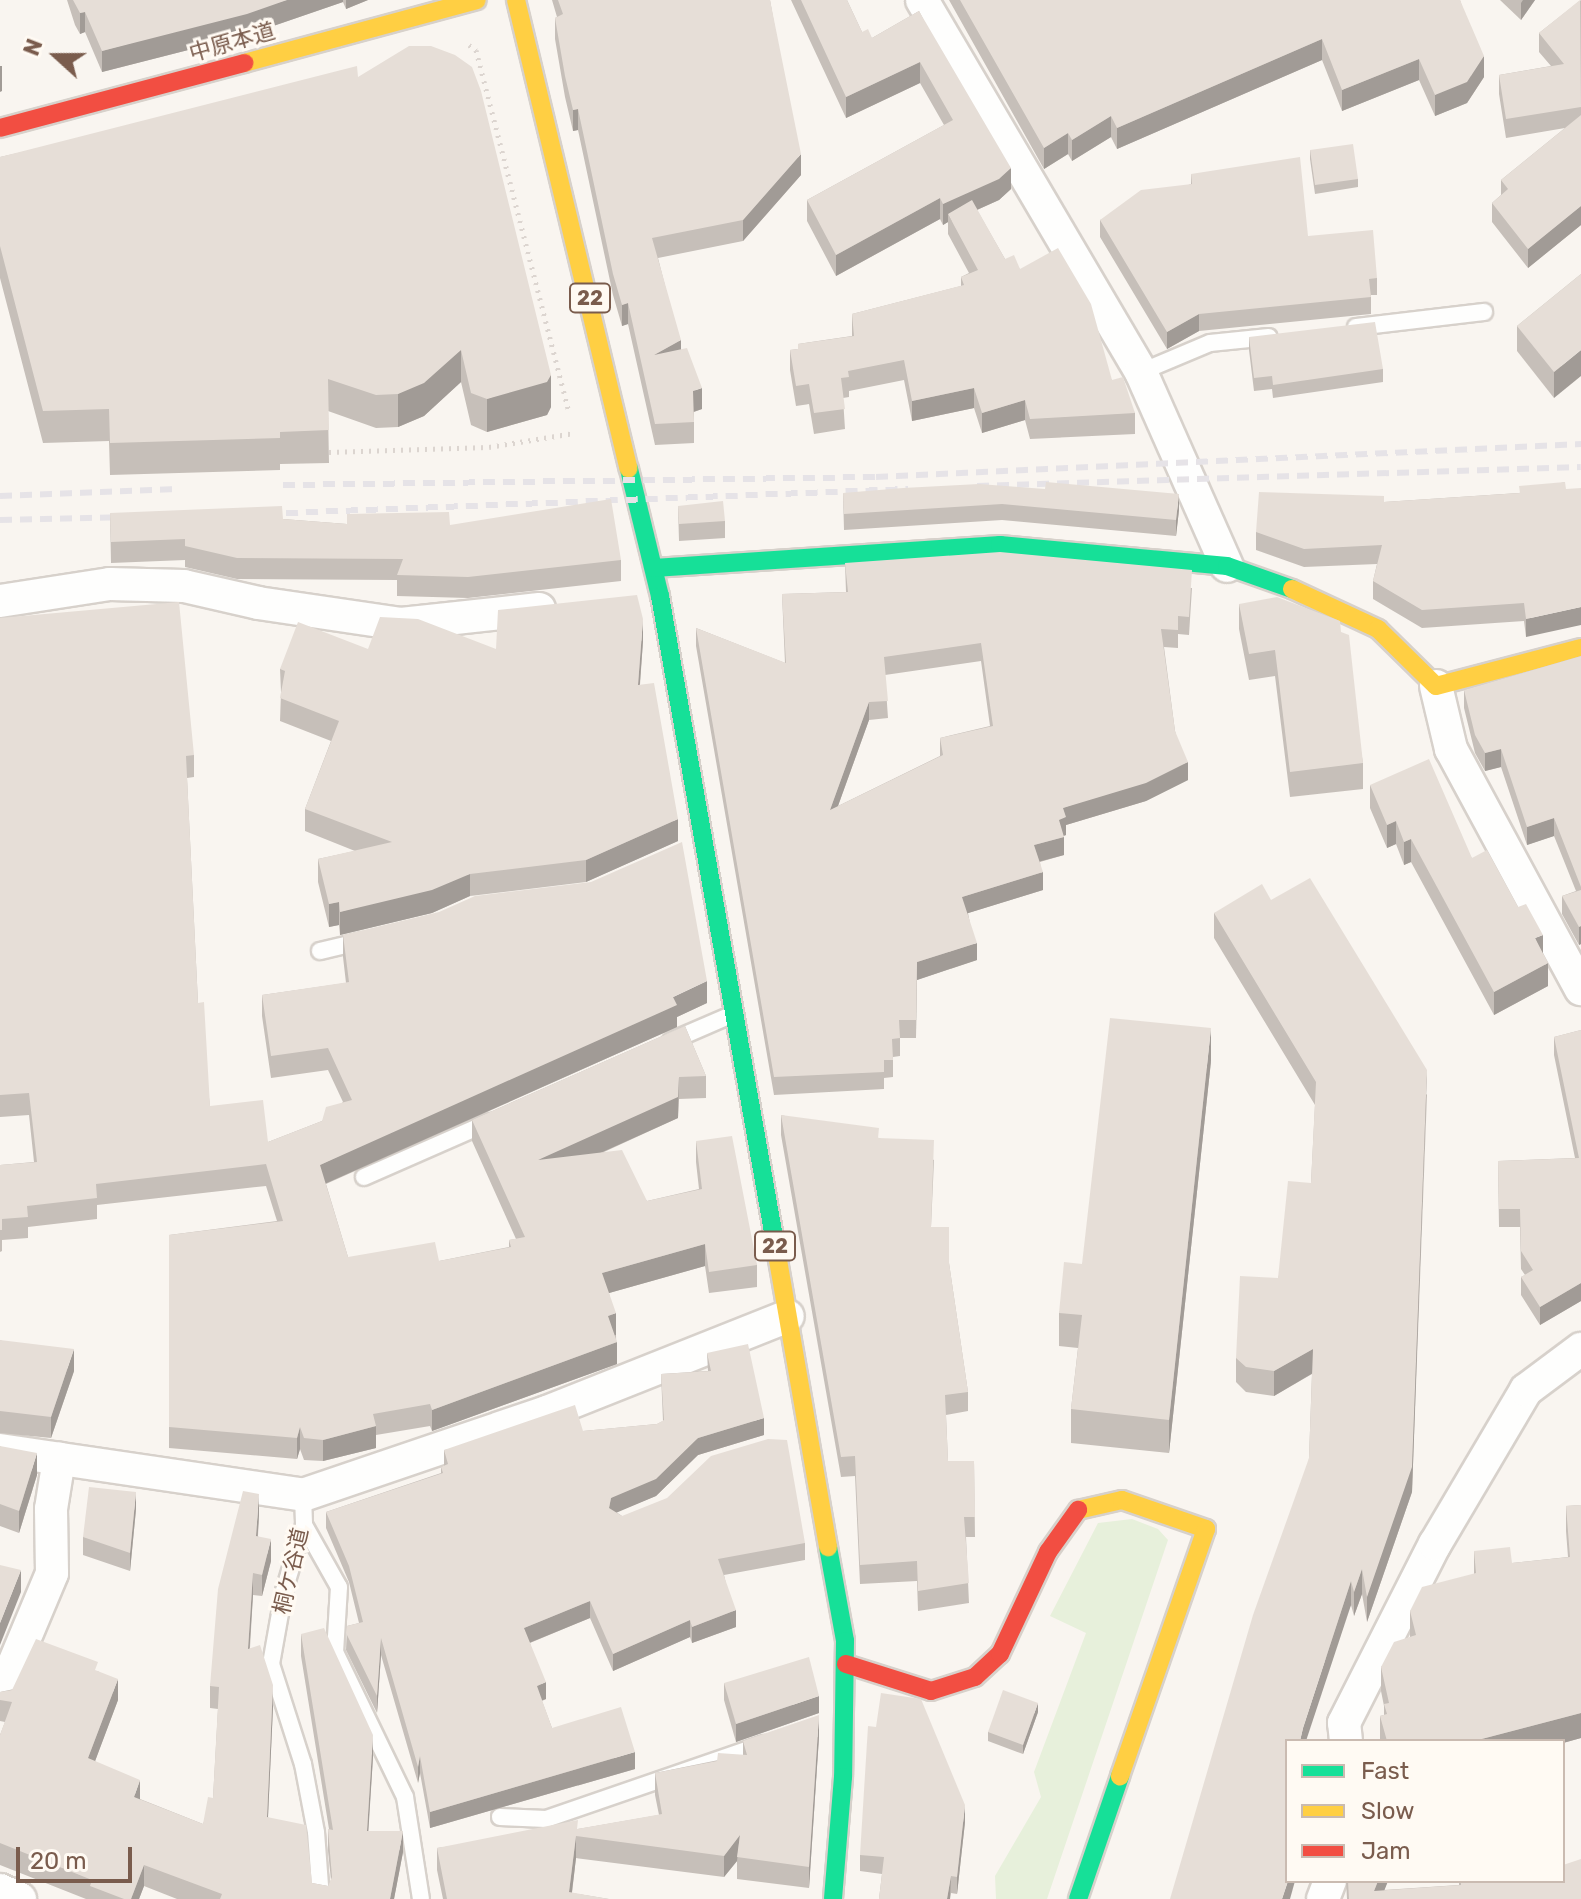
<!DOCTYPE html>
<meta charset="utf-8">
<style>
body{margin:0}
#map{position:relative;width:1581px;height:1899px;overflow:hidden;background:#f9f5f0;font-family:Rubik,"Noto Sans JP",sans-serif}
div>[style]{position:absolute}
.green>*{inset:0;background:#e7f0db}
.path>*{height:5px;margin-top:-2.5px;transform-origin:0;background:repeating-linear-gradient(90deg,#dcd5d0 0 2px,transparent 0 8px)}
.roads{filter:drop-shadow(2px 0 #d7d1cb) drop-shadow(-2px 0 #d7d1cb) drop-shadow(0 2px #d7d1cb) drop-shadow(0 -2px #d7d1cb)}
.lane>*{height:16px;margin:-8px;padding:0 8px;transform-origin:8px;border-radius:8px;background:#fefefd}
.street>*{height:32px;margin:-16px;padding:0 16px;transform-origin:16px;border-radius:16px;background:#fefefd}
.fast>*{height:18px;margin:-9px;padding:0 9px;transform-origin:9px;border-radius:9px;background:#16e098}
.slow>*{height:18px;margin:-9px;padding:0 9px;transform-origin:9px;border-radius:9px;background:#ffcf43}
.jam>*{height:18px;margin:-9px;padding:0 9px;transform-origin:9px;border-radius:9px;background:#f24e42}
.rail>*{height:6px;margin-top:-3px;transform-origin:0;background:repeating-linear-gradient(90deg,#e6e3e7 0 12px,transparent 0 20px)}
.wall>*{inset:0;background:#c6bfb9}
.shaded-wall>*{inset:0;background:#a19b96}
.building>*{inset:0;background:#e6ded7}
span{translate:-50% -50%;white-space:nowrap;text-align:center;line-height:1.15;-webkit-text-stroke:6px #fffaf3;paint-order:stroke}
.shield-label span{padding:2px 6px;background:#fffaf3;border:2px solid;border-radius:6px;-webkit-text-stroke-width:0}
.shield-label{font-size:20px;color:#7a5c4d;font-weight:700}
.street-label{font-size:22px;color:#7a5c4d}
.legend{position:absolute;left:1285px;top:1739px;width:280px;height:144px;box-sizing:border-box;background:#fffaf3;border:2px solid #cabbb1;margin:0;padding:10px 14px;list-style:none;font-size:24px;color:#7a5c4d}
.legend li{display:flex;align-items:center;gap:16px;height:40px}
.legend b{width:40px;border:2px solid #cabbb1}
.north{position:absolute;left:16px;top:16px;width:80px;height:80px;-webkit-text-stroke:6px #fffaf3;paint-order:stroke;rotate:291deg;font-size:22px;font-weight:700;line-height:32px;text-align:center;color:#7a5c4d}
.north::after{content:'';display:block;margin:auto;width:28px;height:36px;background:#7a5c4d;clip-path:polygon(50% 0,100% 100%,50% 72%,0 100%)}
.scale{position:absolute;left:16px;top:1847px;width:116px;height:36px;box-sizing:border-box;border:4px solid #7a5c4d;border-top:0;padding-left:10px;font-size:24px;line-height:28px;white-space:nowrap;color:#7a5c4d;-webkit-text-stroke:6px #fffaf3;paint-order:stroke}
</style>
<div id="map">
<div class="green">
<div style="clip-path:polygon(1132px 1519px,1158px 1529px,1168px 1540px,1047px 1899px,996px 1899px,995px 1876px,1041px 1797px,1034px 1772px,1086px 1633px,1050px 1616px,1098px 1523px)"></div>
</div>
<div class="path">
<div style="left:469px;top:45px;width:9px;rotate:36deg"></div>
<div style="left:476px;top:50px;width:374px;rotate:75.6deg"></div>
<div style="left:329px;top:452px;width:160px;rotate:-1.8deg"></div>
<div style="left:489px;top:447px;width:86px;rotate:-9.4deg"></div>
</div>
<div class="roads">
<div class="lane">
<div style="left:1356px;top:327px;width:129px;rotate:-6.7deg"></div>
<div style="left:1141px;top:372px;width:75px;rotate:-22.8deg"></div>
<div style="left:1210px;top:343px;width:59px;rotate:-5.8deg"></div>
<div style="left:320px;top:951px;width:43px;rotate:-13.4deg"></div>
<div style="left:671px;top:1041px;width:65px;rotate:-23.4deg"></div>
<div style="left:364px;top:1177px;width:137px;rotate:-23.7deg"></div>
<div style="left:303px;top:1495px;width:30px;rotate:88deg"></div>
<div style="left:304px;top:1525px;width:69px;rotate:106.9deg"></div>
<div style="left:284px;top:1591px;width:74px;rotate:100.1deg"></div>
<div style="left:271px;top:1664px;width:105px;rotate:72.3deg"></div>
<div style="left:303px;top:1764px;width:69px;rotate:79.2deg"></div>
<div style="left:316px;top:1832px;width:67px;rotate:85.7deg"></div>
<div style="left:304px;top:1525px;width:71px;rotate:60.6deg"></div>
<div style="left:339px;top:1587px;width:65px;rotate:93.5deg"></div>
<div style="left:335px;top:1652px;width:161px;rotate:64.2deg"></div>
<div style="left:405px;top:1797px;width:103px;rotate:81.1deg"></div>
<div style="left:500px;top:1817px;width:46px;rotate:2.5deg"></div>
<div style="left:546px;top:1819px;width:231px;rotate:-19deg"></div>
</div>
<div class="street">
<div style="left:922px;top:0;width:432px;rotate:59.5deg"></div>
<div style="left:1141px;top:372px;width:212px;rotate:66.1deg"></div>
<div style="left:0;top:601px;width:111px;rotate:-8.8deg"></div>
<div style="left:110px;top:584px;width:74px;rotate:1.5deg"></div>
<div style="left:184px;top:586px;width:76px;rotate:12.9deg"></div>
<div style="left:258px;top:603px;width:145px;rotate:8.4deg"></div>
<div style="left:401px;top:624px;width:139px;rotate:-6.2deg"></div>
<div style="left:1436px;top:686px;width:65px;rotate:76.6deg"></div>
<div style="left:1451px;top:749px;width:273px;rotate:61.6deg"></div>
<div style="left:0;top:1450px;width:306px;rotate:8.4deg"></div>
<div style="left:303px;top:1495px;width:258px;rotate:-18.8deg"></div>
<div style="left:547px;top:1412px;width:259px;rotate:-21.7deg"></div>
<div style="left:0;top:1697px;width:134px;rotate:-67.2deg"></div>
<div style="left:52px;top:1573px;width:64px;rotate:-90.9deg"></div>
<div style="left:51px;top:1509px;width:51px;rotate:-80.9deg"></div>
<div style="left:1346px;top:1741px;width:18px;rotate:-96deg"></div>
<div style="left:1344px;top:1723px;width:201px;rotate:-63.1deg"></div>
<div style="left:1435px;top:1544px;width:179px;rotate:-59.4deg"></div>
<div style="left:1526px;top:1390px;width:69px;rotate:-36.7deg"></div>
<div style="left:0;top:1890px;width:22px;rotate:24deg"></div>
<div style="left:1323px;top:1899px;width:19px;rotate:-69deg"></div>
</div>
<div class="fast">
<div style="left:629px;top:469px;width:131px;rotate:76.3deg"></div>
<div style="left:660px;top:596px;width:657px;rotate:79.92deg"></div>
<div style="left:654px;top:568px;width:347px;rotate:-3.8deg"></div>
<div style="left:1000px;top:545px;width:228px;rotate:5.3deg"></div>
<div style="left:1227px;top:566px;width:69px;rotate:19.5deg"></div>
<div style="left:828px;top:1547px;width:96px;rotate:79.7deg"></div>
<div style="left:845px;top:1641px;width:136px;rotate:90.8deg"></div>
<div style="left:843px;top:1777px;width:122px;rotate:94.7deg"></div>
<div style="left:1078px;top:1899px;width:130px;rotate:-71.1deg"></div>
</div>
<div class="slow">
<div style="left:516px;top:0;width:482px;rotate:76.5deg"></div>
<div style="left:244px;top:63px;width:241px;rotate:-15.1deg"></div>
<div style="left:1292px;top:589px;width:95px;rotate:24.9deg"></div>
<div style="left:1378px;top:629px;width:81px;rotate:44.5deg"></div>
<div style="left:1436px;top:686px;width:150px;rotate:-14.7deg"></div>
<div style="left:775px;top:1243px;width:309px;rotate:80.1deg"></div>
<div style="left:1078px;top:1510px;width:45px;rotate:-12.8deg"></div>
<div style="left:1122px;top:1500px;width:89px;rotate:19deg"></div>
<div style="left:1206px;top:1529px;width:262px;rotate:109.2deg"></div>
</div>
<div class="jam">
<div style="left:0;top:128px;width:253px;rotate:-14.9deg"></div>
<div style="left:846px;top:1664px;width:89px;rotate:17.6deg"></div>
<div style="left:931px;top:1691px;width:46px;rotate:-17.7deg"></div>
<div style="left:975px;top:1677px;width:34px;rotate:-43deg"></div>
<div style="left:1000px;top:1654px;width:113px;rotate:-64.8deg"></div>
<div style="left:1048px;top:1552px;width:52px;rotate:-54.5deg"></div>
</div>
</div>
<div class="rail">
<div style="left:283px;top:485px;width:593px;rotate:-0.77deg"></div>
<div style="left:876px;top:477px;width:706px;rotate:-2.68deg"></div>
<div style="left:977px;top:486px;width:604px;rotate:-1.8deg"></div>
<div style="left:0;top:496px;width:177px;rotate:-2.3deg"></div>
<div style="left:286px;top:513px;width:623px;rotate:-2.21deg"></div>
<div style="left:0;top:520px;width:131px;rotate:-1.3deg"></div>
</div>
<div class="wall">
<div style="clip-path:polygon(67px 0,368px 0,346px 9px,343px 2px,247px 35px,102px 72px,85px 32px,80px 34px,75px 25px)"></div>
<div style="clip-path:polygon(552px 0,770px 0,801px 175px,743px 241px,658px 258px,681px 349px,702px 409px,694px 412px,694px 443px,655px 445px,628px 324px,622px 326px,613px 295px,578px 130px,573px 131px,565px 97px,555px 39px,555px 18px,557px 17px)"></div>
<div style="clip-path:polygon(791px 0,847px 0,862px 32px,872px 38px,919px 11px,1011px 189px,999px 200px,977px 210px,1005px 259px,1020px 269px,1112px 380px,1135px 413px,1135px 434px,1030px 439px,1025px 420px,982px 433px,974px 408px,912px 421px,904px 380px,849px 391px,849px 397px,843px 398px,845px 429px,814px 434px,809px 404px,796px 406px,790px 370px,790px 350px,798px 349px,798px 344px,852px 336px,852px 314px,961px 286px,961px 277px,969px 273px,948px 234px,948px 222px,943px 225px,940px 219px,836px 276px,807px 221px,807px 200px,944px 125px,920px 83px,846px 118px)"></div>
<div style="clip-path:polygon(949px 0,1460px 0,1484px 77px,1467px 103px,1435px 116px,1419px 80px,1342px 111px,1322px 60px,1117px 149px,1111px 137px,1072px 161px,1068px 154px,1044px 169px)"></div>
<div style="clip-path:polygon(1500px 0,1535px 0,1521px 20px)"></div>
<div style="clip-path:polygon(1581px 0,1581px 225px,1528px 268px,1492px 222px,1492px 203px,1501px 195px,1501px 180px,1565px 128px,1506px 138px,1499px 94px,1499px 75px,1551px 66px,1539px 52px,1539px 33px)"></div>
<div style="clip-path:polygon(358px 77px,551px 407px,547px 415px,487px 432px,471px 425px,461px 382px,424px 416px,398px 427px,376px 428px,328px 411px,329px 463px,280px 464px,280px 470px,110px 475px,109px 441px,43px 443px,0 278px,0 157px)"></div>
<div style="clip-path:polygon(1310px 150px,1358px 179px,1358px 187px,1315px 194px,1310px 159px)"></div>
<div style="clip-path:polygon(1191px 174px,1308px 236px,1377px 278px,1377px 295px,1371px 295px,1371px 314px,1199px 331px,1167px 349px,1100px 237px,1100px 220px,1191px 184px)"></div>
<div style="clip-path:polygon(1581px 274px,1554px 398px,1517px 351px,1517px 326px)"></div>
<div style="clip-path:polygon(1249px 337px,1383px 369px,1383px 382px,1273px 398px,1272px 389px,1254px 391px,1249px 350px)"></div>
<div style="clip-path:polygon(1565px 482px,1526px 637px,1524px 621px,1422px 628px,1373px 599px,1373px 581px,1377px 564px,1304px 567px,1256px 550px,1256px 532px,1384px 502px,1519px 493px)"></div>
<div style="clip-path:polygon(843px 493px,1179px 510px,1176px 536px,1002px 520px,844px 530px)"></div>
<div style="clip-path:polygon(678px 506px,725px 521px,725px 538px,679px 541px)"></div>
<div style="clip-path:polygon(110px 513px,283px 519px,347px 524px,450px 525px,621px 560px,621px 581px,468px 598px,397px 596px,397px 580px,237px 579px,185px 567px,185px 560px,111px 563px)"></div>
<div style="clip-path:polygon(evenodd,845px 563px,1192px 588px,1189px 635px,1178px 634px,1178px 648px,1164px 647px,1175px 731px,1188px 780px,1146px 801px,1066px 825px,1066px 835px,1064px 836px,1064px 855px,1040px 862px,1043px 890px,968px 913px,977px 960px,917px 980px,916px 1038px,900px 1038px,900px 1056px,893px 1057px,893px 1077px,884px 1078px,884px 1089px,774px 1095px,696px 646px,696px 628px,785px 663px,782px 594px,846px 592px,845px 563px,981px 661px,990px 726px,940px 738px,940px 756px,838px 806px,869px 720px,888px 718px,885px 675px,981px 661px)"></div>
<div style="clip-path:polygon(1239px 604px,1341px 632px,1363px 763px,1363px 789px,1290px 797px,1275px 676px,1249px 680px,1239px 629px)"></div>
<div style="clip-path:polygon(0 618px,194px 755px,194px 777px,187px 778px,198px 1003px,210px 1106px,268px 1142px,322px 1121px,343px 1102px,328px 1070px,271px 1078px,262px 1016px,262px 995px,346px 983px,343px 957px,343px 935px,707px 1003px,677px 1017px,677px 1027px,326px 1184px,348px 1257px,439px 1261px,509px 1247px,509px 1240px,516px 1239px,472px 1141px,472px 1120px,685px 1026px,706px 1076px,706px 1098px,679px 1099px,678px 1118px,604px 1152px,647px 1201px,699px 1189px,696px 1162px,696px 1141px,757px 1265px,757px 1287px,709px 1293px,705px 1266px,609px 1293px,616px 1335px,617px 1364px,432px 1431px,430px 1426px,376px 1435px,376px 1448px,323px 1461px,304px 1460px,300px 1449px,297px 1459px,169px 1448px,169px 1235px,277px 1221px,266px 1186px,97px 1205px,97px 1219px,28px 1227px,28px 1238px,2px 1240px,2px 1251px,0 1252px,0 1165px,34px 1162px,29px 1115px,0 1117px)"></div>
<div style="clip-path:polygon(643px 641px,640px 685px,678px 841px,586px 882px,470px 896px,432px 913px,340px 935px,339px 925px,329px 927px,318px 882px,318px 859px,355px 851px,305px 831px,305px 809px,331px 741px,280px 721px,281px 692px,280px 669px,368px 649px,496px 649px)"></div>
<div style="clip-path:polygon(1581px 656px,1581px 944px,1579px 945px,1562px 914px,1562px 896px,1576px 891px,1554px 836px,1527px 845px,1501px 767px,1485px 771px,1475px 753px,1464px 708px,1464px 690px)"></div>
<div style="clip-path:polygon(1370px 785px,1472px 858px,1543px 953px,1548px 986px,1494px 1015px,1411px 862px,1404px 865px,1396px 844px,1387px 848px,1370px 808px)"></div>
<div style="clip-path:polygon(1271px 900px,1427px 1095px,1412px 1492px,1367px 1622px,1362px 1594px,1354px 1616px,1351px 1605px,1287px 1741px,1309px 1458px,1312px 1374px,1274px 1396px,1246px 1392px,1236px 1382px,1236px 1358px,1278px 1278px,1311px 1183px,1315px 1105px,1214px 938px,1214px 913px)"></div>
<div style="clip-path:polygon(1581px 1030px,1581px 1301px,1540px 1325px,1521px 1295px,1521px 1277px,1525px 1275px,1521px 1269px,1520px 1227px,1499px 1227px,1498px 1161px,1575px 1158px,1554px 1055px,1554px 1037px)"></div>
<div style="clip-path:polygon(1211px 1061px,1169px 1453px,1071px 1443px,1071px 1409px,1078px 1348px,1059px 1346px,1059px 1313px,1082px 1264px)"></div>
<div style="clip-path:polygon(781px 1115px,879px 1138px,934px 1160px,931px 1227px,949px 1263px,968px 1392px,968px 1411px,946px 1415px,948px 1461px,974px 1461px,975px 1537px,966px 1537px,969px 1603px,918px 1611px,917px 1581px,860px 1584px,855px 1476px,841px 1477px,781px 1135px)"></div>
<div style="clip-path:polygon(0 1340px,74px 1371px,51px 1438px,0 1433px)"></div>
<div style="clip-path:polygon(707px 1353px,764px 1435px,698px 1455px,656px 1496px,616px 1512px,622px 1516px,805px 1543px,805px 1560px,724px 1575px,736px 1627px,692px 1643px,690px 1637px,613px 1671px,590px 1618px,530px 1643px,546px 1699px,542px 1701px,552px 1728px,635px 1769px,430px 1828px,420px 1773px,418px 1783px,381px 1655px,377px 1713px,346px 1650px,347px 1626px,359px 1623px,349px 1582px,326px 1528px,326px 1512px,441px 1473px,441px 1467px,444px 1466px,444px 1450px,583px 1431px,657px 1424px,663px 1421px,661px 1374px,708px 1371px)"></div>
<div style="clip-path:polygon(0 1446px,37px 1475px,19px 1533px,0 1526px)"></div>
<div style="clip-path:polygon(1581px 1505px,1581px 1738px,1563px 1743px,1563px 1741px,1380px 1741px,1380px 1716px,1384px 1715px,1384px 1706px,1381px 1691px,1381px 1667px,1410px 1637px,1410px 1611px,1474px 1574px,1474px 1551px,1512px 1563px,1568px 1557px,1566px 1531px,1566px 1506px)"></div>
<div style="clip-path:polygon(136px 1509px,130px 1571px,83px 1555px,83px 1537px)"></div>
<div style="clip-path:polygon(259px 1516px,258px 1536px,271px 1561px,262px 1596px,253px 1595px,250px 1648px,273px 1707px,268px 1817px,312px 1883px,328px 1886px,331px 1880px,328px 1851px,328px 1829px,329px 1829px,301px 1656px,301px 1634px,373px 1757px,368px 1831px,403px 1852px,394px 1899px,177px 1899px,144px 1886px,139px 1899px,86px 1899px,0 1865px,0 1735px,5px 1722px,0 1721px,0 1692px,98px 1671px,118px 1700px,95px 1761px,140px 1799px,203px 1824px,213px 1798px,218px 1709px,210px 1708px,210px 1686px)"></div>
<div style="clip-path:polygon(724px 1683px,819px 1713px,736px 1742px,724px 1700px)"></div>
<div style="clip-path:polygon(1038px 1712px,1023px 1754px,988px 1741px,988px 1732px)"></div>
<div style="clip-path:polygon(819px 1737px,809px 1888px,737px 1879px,737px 1861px,724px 1877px,576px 1858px,572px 1893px,609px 1899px,443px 1899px,437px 1870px,437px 1848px,578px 1829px,659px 1815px,655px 1795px,655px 1773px,743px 1755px,743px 1741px)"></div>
<div style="clip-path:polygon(965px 1822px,957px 1894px,951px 1893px,950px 1899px,879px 1899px,882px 1874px,860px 1871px,860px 1855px)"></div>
<div style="clip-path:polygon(1346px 1881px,1388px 1881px,1384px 1890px,1459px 1885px,1459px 1881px,1563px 1881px,1581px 1899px,1347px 1899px)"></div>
</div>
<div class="shaded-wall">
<div style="clip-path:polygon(287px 0,343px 0,343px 2px,247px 35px,102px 72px,102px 51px)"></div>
<div style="clip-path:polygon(346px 0,368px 0,346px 9px)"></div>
<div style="clip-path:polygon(1523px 0,1535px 0,1521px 20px,1521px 3px)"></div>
<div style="clip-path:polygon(85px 12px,85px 32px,80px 34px,80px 13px)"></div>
<div style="clip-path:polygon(1322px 39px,1322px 60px,1117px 149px,1117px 128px)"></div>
<div style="clip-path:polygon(1484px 56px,1484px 77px,1467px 103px,1435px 116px,1435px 95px)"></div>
<div style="clip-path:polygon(1419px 59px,1419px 80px,1342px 111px,1342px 90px)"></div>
<div style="clip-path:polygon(920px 62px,920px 83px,846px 118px,846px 97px)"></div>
<div style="clip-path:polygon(0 66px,2px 66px,2px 91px,0 92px)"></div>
<div style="clip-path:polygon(578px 109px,578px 130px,573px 131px,573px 110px)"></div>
<div style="clip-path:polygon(1111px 116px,1111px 137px,1072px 161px,1072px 140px)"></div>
<div style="clip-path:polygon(1068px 133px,1068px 154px,1044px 169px,1044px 148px)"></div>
<div style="clip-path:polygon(801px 154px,801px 175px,743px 241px,743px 220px)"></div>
<div style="clip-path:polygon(1011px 168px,1011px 189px,999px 200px,952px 221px,948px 214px,948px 222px,943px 225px,943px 204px)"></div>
<div style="clip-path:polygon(940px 198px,940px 219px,836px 276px,836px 255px)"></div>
<div style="clip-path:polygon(1581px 206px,1581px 225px,1528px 268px,1528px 249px)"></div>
<div style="clip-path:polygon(628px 303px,628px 324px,622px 326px,622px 305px)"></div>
<div style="clip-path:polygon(1199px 314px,1199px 331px,1167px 349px,1167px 332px)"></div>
<div style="clip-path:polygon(681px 340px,681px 361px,654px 355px)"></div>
<div style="clip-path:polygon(461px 350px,461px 382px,424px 416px,398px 427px,398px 394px)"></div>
<div style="clip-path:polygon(1581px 350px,1581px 376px,1554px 398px,1554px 372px)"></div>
<div style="clip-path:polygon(551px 375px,551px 407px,547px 415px,487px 432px,487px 399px)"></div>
<div style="clip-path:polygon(702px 388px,702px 409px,693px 412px,693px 391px)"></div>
<div style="clip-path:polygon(974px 388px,974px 408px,912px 421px,912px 401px)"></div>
<div style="clip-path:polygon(1025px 400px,1025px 420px,982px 433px,982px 413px)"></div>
<div style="clip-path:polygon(1179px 494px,1179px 510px,1176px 536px,1176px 520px)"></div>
<div style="clip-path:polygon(1581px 607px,1581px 625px,1526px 637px,1526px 619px)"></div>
<div style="clip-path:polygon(643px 619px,643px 641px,638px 708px,638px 685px)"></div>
<div style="clip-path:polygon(869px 702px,869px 720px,830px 828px,830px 810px)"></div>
<div style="clip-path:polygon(1501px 749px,1501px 767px,1485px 771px,1485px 753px)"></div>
<div style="clip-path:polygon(1188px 762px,1188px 780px,1146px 801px,1066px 825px,1066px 835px,1059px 837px,1059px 820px,1063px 808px)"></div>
<div style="clip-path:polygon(1554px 818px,1554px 836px,1527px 845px,1527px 827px)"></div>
<div style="clip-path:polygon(678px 819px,678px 841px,586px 882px,586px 860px)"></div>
<div style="clip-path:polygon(1396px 821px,1396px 844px,1387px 848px,1387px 825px)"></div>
<div style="clip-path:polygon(1064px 837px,1064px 855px,1034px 863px,1034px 845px)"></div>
<div style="clip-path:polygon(1411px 839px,1411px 862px,1404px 865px,1404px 842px)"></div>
<div style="clip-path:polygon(1043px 872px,1043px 890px,962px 915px,962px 897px)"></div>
<div style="clip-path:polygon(470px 874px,470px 896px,432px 913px,340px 935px,340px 912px)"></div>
<div style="clip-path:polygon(339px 902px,339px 925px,329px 927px,329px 904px)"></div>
<div style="clip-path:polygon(1581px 926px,1581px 944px,1579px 945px,1579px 927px)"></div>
<div style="clip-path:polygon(1543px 935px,1543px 958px,1535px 938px)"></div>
<div style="clip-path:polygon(977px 943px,977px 960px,917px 980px,916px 1038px,917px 962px)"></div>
<div style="clip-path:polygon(1548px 963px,1548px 986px,1494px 1015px,1494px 992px)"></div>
<div style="clip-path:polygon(707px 981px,707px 1003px,677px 1017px,677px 1027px,320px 1186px,320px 1165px)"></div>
<div style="clip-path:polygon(1211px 1028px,1211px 1061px,1169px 1453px,1169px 1420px)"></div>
<div style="clip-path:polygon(1427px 1070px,1412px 1492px,1367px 1622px,1367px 1597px)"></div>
<div style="clip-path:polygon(679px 1077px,678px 1118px,538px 1181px,538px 1160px)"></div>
<div style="clip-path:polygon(705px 1244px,705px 1266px,602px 1295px,602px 1273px)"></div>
<div style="clip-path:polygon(1581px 1283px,1581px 1301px,1540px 1325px,1540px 1307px)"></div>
<div style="clip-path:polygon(616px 1313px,616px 1335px,608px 1337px,608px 1316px)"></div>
<div style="clip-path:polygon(617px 1342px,617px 1364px,432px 1431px,432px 1410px)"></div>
<div style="clip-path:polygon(74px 1349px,74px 1371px,51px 1438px,51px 1417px)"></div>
<div style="clip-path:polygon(1313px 1349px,1313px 1373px,1274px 1396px,1274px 1371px)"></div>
<div style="clip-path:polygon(764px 1418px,764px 1435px,698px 1455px,656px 1496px,611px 1515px,609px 1508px,611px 1498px,698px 1438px)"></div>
<div style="clip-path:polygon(376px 1426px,376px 1448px,323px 1461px,323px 1440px)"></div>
<div style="clip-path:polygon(300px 1427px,300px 1449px,297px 1459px,297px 1438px)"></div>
<div style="clip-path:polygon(37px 1453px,37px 1475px,19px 1533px,19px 1511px)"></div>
<div style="clip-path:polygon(136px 1492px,136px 1509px,130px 1571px,130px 1553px)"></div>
<div style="clip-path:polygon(259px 1494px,259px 1516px,256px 1557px,256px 1536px)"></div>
<div style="clip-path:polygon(271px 1539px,271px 1561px,262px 1596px,262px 1575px)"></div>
<div style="clip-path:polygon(1362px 1569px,1362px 1594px,1354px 1616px,1354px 1592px)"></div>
<div style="clip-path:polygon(21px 1570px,21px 1592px,0 1645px,0 1623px)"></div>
<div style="clip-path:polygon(253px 1573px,253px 1595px,248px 1670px,248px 1649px)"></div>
<div style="clip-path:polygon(1351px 1581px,1351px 1605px,1306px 1741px,1300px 1741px,1303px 1728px)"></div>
<div style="clip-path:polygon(590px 1601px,590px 1618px,524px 1645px,524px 1628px)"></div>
<div style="clip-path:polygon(736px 1610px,736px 1627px,692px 1643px,692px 1627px)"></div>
<div style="clip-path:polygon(690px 1620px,690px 1637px,613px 1671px,613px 1654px)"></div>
<div style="clip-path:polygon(381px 1638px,381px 1655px,377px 1713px,377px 1696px)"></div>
<div style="clip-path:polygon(118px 1679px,118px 1700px,88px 1780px,88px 1758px)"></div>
<div style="clip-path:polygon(546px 1682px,546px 1699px,537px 1702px,537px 1686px)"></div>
<div style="clip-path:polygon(273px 1685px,273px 1707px,267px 1839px,267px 1817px)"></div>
<div style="clip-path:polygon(819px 1696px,819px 1713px,736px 1742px,736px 1724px)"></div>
<div style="clip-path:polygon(1038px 1703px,1038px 1712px,1023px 1754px,1023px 1745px)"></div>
<div style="clip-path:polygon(1581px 1713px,1581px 1738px,1563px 1743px,1563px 1741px,1474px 1741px)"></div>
<div style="clip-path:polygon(819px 1715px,819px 1737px,809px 1888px,809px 1867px)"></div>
<div style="clip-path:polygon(373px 1735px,373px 1757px,367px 1853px,367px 1831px)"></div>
<div style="clip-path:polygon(635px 1752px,635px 1769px,430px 1828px,430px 1812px)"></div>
<div style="clip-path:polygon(420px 1756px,420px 1773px,418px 1783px,418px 1767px)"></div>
<div style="clip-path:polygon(140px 1780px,140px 1802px,134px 1797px)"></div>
<div style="clip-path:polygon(965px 1805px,965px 1822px,957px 1894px,957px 1877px)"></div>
<div style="clip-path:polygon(403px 1831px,403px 1852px,394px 1899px,390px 1899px)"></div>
<div style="clip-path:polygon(740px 1835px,737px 1861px,724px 1877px,724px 1856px)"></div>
<div style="clip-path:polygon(576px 1836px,576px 1858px,571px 1899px,569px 1892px)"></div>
<div style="clip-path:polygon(144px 1865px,144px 1886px,139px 1899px,131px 1899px)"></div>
<div style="clip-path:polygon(951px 1876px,950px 1899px,947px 1899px)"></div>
<div style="clip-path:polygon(1288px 1881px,1295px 1881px,1290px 1899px,1282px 1899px)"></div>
<div style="clip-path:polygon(1378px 1881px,1388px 1881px,1381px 1899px,1374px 1891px)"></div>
</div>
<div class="building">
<div style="clip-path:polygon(73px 0,287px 0,247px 14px,102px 51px,85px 12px,80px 13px)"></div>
<div style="clip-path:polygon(558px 0,770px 0,801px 154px,743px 220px,652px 238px,681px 340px,654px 355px,687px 348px,702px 388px,693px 391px,694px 422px,655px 424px,628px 303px,622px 305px,613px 274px,578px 109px,573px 110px,565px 76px,555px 18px,563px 14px)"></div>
<div style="clip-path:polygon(801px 0,847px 0,862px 32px,868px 29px,872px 38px,919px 11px,1011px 168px,999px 179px,943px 204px,940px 198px,836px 255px,807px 200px,953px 120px,920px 62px,846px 97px)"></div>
<div style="clip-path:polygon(960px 0,1460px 0,1484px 56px,1467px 82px,1435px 95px,1419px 59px,1342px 90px,1322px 39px,1117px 128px,1111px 116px,1072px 140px,1068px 133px,1044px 148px)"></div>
<div style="clip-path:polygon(1580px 0,1581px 107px,1506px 119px,1499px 75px,1564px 64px,1539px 33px)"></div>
<div style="clip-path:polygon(409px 46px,431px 46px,455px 55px,472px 67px,481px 91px,551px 375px,547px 382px,487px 399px,471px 393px,461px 350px,424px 383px,398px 394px,376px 395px,328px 379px,329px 430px,280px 432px,280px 438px,110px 443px,109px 409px,43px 411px,0 246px,0 157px,357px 66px,358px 77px)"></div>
<div style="clip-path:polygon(1581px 115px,1581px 206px,1528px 249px,1492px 203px,1508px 189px,1501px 180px)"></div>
<div style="clip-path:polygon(1353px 144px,1358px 179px,1315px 185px,1310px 150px)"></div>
<div style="clip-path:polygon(1300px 157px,1308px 236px,1373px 230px,1377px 278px,1369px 279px,1371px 297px,1199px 314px,1167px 332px,1100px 220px,1141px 190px,1192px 184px,1191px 174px)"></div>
<div style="clip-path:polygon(972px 200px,1005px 259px,1014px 255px,1020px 269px,1058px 248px,1091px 304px,1112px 380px,1123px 377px,1135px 413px,1030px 419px,1025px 400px,982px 413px,974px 388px,912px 401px,904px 360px,848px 371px,849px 377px,841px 378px,845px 409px,814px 413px,809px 384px,796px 386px,790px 350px,798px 349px,798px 344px,854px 336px,852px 314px,964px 285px,961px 277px,978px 270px,948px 214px)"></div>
<div style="clip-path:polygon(1581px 274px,1581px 350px,1554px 372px,1517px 326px)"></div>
<div style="clip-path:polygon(1375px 322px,1383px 369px,1273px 385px,1272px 376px,1254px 378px,1249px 337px)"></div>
<div style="clip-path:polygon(1046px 482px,1179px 494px,1176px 520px,1002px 504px,844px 514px,843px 493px,903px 488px,979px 484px,1045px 489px)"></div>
<div style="clip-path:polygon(1565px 482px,1566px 489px,1581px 488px,1581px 607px,1526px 619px,1524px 603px,1422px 610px,1373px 581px,1382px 545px,1304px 549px,1256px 532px,1259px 492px,1384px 496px,1384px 502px,1520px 493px,1519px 486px)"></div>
<div style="clip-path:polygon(611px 499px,621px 560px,468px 577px,397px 575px,403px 559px,237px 558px,185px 546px,185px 539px,111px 542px,110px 513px,282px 506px,283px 519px,347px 524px,347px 514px,449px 512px,450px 525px)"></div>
<div style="clip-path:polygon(723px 501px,725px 521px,679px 524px,678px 506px)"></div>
<div style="clip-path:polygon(evenodd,1000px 552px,1192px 570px,1189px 617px,1178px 616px,1178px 630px,1161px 629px,1175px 731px,1188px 762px,1146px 783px,1063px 808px,1066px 817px,1059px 820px,1064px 837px,1034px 845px,1043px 872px,962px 897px,977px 943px,917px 962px,916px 1020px,899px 1020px,900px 1038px,892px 1039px,893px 1060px,884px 1060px,884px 1072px,774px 1077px,696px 628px,786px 663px,782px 594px,848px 592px,845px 563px,1000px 552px,981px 643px,993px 726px,940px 738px,943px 755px,830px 810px,869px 702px,888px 701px,884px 657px,981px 643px)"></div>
<div style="clip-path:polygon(637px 595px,643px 619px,638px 685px,654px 683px,678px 819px,586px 860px,470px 874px,432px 890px,340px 912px,339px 902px,329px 904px,318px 859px,392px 842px,305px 809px,339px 721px,280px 698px,285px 671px,280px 669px,298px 622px,368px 649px,380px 617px,418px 619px,496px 649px,498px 610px)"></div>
<div style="clip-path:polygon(1277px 597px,1340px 621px,1341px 632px,1349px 635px,1363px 763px,1290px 772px,1275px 650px,1249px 654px,1239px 604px)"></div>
<div style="clip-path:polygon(179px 602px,194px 755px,186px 756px,198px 1003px,204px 1002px,210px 1106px,263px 1100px,268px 1142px,322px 1121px,326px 1107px,352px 1100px,328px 1048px,271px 1056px,262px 995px,349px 982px,343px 935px,439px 912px,475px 896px,591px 882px,682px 842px,707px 981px,673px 997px,677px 1005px,320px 1165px,348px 1257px,435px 1242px,439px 1261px,511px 1247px,509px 1240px,525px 1237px,472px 1120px,685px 1026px,706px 1076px,679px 1077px,678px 1097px,538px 1160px,622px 1150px,647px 1201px,702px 1189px,696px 1141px,732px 1136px,757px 1265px,709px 1272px,705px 1244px,602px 1273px,616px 1313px,608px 1316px,617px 1342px,432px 1410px,430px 1404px,373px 1414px,376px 1426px,323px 1440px,304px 1438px,300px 1427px,297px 1438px,169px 1427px,169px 1235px,283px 1221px,266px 1164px,96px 1184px,97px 1198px,27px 1206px,28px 1217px,2px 1219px,2px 1230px,0 1230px,0 1165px,37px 1162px,29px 1093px,0 1095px,0 618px)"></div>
<div style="clip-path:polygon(1581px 656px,1581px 887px,1554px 818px,1527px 827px,1501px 749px,1485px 753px,1475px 735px,1464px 690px)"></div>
<div style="clip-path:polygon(1429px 759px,1472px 858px,1487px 850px,1518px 907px,1526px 904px,1543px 935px,1535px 938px,1548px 963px,1494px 992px,1411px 839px,1404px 842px,1396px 821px,1387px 825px,1370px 785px)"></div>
<div style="clip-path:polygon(1310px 878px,1427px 1070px,1412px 1467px,1367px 1597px,1362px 1569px,1354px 1592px,1351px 1581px,1303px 1728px,1300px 1741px,1287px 1741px,1288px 1881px,1282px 1899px,1170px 1899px,1253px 1615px,1309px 1458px,1313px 1349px,1274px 1371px,1246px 1367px,1236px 1358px,1240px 1276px,1278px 1278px,1288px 1181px,1311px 1183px,1316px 1082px,1214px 913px,1262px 884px,1271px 900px)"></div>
<div style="clip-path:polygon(1581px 890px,1581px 926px,1579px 927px,1562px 896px)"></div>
<div style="clip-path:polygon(1110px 1018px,1211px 1028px,1169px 1420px,1071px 1409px,1082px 1315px,1059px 1313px,1064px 1262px,1082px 1264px)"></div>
<div style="clip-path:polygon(1581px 1030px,1581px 1283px,1540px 1307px,1521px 1277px,1533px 1270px,1521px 1251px,1520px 1209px,1499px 1209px,1498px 1161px,1579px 1158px,1554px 1037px)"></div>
<div style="clip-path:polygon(781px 1115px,879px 1128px,878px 1138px,934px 1140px,931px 1227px,949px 1227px,949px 1263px,968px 1392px,945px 1395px,948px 1461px,974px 1461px,975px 1517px,964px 1517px,969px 1583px,918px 1591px,917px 1561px,860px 1565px,855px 1456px,841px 1457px)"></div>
<div style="clip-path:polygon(0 1340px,74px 1349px,51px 1417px,0 1411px)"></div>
<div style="clip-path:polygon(748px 1344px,764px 1418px,698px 1438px,656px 1479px,611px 1498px,609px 1508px,622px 1516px,667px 1498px,711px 1456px,768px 1439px,787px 1440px,805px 1543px,718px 1559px,736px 1610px,692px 1627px,690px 1620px,613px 1654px,590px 1601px,524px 1628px,546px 1682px,537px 1686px,552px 1728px,621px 1707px,635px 1752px,430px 1812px,420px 1756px,418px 1767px,381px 1638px,377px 1696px,346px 1633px,347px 1626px,363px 1622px,349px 1566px,326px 1512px,443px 1473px,441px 1467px,448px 1464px,444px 1450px,575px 1405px,583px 1431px,657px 1424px,664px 1420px,661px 1374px,711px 1371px,707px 1353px)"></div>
<div style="clip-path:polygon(0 1446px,37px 1453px,19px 1511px,0 1504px)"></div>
<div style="clip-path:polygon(89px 1487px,136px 1492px,130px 1553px,83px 1537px)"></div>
<div style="clip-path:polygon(243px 1491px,259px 1494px,256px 1536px,271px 1539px,262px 1575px,253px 1573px,248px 1649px,260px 1645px,273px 1685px,267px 1817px,306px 1825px,312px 1883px,328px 1886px,332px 1877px,328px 1829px,333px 1830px,301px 1634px,324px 1628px,373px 1735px,367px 1831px,403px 1831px,390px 1899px,220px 1899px,222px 1894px,144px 1865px,131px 1899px,124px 1899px,90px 1886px,92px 1880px,0 1843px,0 1735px,12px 1702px,0 1700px,0 1692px,12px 1690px,36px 1639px,98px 1662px,95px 1670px,118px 1679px,88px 1758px,140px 1780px,134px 1797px,203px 1824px,208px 1797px,213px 1798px,219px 1687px,210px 1686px,218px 1589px)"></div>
<div style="clip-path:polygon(1581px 1505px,1581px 1713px,1474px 1741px,1387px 1741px,1380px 1716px,1387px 1714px,1384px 1704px,1389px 1703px,1381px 1667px,1394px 1642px,1416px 1635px,1410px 1611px,1422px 1587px,1476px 1573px,1474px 1551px,1510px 1547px,1512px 1563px,1570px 1557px,1566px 1506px)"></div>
<div style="clip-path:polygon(0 1565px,21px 1570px,0 1623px)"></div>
<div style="clip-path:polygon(809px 1657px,819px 1696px,736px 1724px,724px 1683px)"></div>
<div style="clip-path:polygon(1003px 1690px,1038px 1703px,1023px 1745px,988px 1732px)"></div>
<div style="clip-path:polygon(881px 1693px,921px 1699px,965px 1805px,957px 1877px,951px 1876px,947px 1899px,879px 1899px,884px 1857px,860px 1855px,868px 1726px,876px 1727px)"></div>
<div style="clip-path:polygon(819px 1715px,809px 1867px,737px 1857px,740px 1835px,724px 1856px,576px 1836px,569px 1892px,609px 1899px,447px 1899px,437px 1848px,578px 1820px,577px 1829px,662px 1814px,655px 1773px,717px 1761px,718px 1753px,747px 1755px,743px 1741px)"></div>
<div style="clip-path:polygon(1581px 1859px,1581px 1899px,1349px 1899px,1348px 1881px,1378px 1881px,1374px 1891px,1461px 1885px,1461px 1881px,1563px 1881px,1563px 1865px)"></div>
</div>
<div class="shield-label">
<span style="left:590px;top:298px">22</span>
<span style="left:775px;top:1246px">22</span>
</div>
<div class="street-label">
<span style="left:232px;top:42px;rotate:-16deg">中原本道</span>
<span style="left:291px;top:1571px;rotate:-77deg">桐ケ谷道</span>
</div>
<ul class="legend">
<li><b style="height:10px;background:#16e098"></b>Fast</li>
<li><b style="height:10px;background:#ffcf43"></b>Slow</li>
<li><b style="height:10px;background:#f24e42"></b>Jam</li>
</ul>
<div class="north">N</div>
<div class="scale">20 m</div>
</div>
